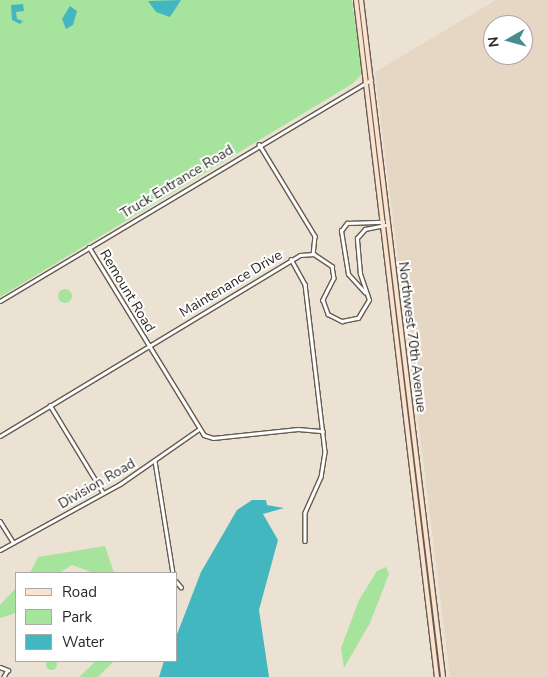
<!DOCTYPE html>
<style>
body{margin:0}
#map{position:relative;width:548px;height:677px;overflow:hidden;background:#ece2d4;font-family:"Nunito Sans",sans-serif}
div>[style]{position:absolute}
.built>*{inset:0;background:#e5d7c3}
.green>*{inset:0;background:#a6e49d}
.round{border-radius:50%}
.water>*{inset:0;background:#43b7c0}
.roads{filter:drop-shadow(1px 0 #655c50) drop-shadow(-1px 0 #655c50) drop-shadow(0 1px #655c50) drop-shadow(0 -1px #655c50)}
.minor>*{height:2.5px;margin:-1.25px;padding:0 1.25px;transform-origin:1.25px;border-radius:1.25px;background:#fff}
.secondary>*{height:4px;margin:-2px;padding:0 2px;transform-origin:2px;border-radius:2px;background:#fce3d0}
span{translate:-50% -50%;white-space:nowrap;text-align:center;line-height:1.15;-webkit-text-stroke:4px #fff;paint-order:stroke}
.street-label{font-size:14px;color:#2c2823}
.legend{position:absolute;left:15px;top:572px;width:162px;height:90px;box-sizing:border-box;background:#fff;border:1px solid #aba9a7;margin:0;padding:6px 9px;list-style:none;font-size:15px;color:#2c2823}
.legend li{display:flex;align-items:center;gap:10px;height:25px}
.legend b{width:25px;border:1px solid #aba9a7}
.north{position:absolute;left:483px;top:15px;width:50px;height:50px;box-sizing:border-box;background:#fff;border:1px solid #aba9a7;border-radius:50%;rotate:263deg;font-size:14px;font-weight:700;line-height:20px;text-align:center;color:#2c2823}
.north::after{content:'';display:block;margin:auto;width:18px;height:22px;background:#458d8f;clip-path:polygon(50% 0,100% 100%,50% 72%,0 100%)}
</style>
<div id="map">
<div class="built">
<div style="clip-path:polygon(evenodd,496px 0,548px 0,548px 677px,450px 677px,375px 72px,496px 0,493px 25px,523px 25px,523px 55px,493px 55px,493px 25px)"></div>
</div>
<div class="green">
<div style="clip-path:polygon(0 0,352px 0,362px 74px,352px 84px,0 297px)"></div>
<div class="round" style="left:58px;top:289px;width:14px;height:14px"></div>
<div style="clip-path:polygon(105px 546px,114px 573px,94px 573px,72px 565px,59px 573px,30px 573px,38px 557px)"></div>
<div style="clip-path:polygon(386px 567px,389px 574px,370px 623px,344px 668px,341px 648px,359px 600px,377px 571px)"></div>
<div style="clip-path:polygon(16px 588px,16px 613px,0 618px,0 605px)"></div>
<div class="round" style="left:45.5px;top:658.5px;width:11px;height:11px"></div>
<div style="clip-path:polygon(96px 661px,114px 661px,98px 677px,79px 677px)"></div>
</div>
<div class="water">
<div style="clip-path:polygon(181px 0,170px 17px,156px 12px,148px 1px)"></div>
<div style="clip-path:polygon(23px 4px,24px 11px,16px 12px,17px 19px,23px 21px,20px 24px,12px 20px,11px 5px)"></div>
<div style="clip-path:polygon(70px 6px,77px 11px,73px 25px,66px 29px,62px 19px)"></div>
<div style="clip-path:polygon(252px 500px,266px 500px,267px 505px,284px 508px,263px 514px,278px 540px,259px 610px,269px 677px,159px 677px,164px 661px,176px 661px,176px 637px,201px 572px,237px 510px)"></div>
</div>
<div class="roads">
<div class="minor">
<div style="left:259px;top:144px;width:108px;rotate:58.7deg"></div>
<div style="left:315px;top:236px;width:18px;rotate:96deg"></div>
<div style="left:89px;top:247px;width:220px;rotate:58.5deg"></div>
<div style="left:204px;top:435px;width:9px;rotate:18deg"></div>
<div style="left:213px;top:438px;width:85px;rotate:-6deg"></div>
<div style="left:298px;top:429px;width:25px;rotate:5deg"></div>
<div style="left:291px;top:259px;width:29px;rotate:61deg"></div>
<div style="left:305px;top:284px;width:169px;rotate:83.2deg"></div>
<div style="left:325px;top:452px;width:25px;rotate:99deg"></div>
<div style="left:321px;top:477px;width:39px;rotate:114deg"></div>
<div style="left:305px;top:513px;width:28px;rotate:90deg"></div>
<div style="left:365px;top:293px;width:25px;rotate:-132deg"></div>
<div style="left:348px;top:274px;width:44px;rotate:-99.2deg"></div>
<div style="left:341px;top:231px;width:10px;rotate:-53deg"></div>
<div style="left:347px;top:223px;width:36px;rotate:-2deg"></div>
<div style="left:0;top:301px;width:432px;rotate:-30.8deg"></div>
<div style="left:50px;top:405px;width:102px;rotate:58.7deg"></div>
<div style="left:0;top:436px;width:350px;rotate:-31.1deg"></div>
<div style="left:300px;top:255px;width:14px;rotate:-4deg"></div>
<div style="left:314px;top:254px;width:22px;rotate:34deg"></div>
<div style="left:332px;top:266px;width:12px;rotate:81deg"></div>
<div style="left:334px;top:278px;width:25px;rotate:117deg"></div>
<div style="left:323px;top:300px;width:15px;rotate:70deg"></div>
<div style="left:328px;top:314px;width:16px;rotate:27deg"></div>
<div style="left:342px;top:321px;width:16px;rotate:-11deg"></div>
<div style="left:358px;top:318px;width:21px;rotate:-59deg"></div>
<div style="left:369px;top:300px;width:28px;rotate:-109deg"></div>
<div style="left:360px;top:274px;width:36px;rotate:-95deg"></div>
<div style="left:357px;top:238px;width:12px;rotate:-48deg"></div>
<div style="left:365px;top:229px;width:21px;rotate:-11deg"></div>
<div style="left:155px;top:461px;width:113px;rotate:80.9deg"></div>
<div style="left:0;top:521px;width:25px;rotate:58deg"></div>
<div style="left:0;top:550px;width:137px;rotate:-28.8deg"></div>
<div style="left:120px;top:484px;width:96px;rotate:-34.8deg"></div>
<div style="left:176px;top:581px;width:8px;rotate:50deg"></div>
<div style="left:0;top:667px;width:9px;rotate:21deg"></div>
<div style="left:8px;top:670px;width:8px;rotate:120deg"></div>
</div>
<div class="secondary">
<div style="left:356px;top:0;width:682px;rotate:83.18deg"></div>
<div style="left:361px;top:0;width:682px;rotate:83.09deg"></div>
</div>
</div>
<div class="street-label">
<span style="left:177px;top:182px;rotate:-31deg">Truck Entrance Road</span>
<span style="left:231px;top:284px;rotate:-31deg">Maintenance Drive</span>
<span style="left:127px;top:291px;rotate:59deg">Remount Road</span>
<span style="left:412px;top:337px;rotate:83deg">Northwest 70th Avenue</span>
<span style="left:97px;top:484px;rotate:-30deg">Division Road</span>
</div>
<ul class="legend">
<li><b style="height:6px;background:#fce3d0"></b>Road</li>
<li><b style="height:14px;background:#a6e49d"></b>Park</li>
<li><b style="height:14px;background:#43b7c0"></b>Water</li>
</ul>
<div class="north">N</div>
</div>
